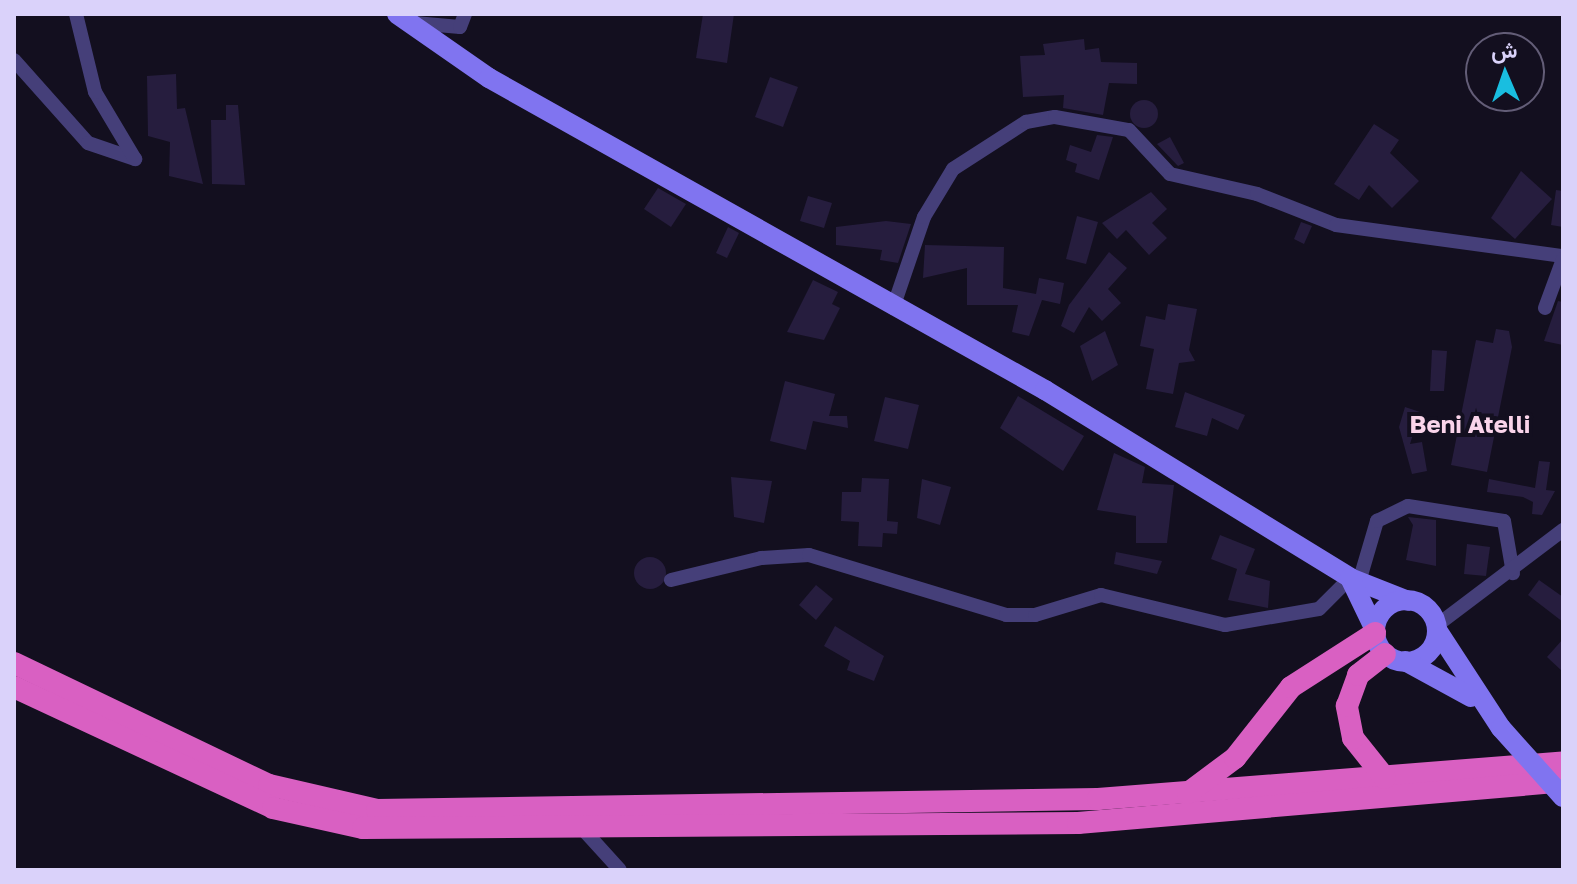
<!DOCTYPE html>
<meta charset="utf-8">
<style>
body{margin:0}
#map{position:relative;width:1577px;height:884px;overflow:hidden;background:#130f1f;font-family:"Golos Text",Vazirmatn,sans-serif}
div>[style]{position:absolute}
.building>*{inset:0;background:#261d3e}
.round{border-radius:50%}
.minor>*{height:14px;margin:-7px;padding:0 7px;transform-origin:7px;border-radius:7px;background:#453f79}
.secondary>*{height:20px;margin:-10px;padding:0 10px;transform-origin:10px;border-radius:10px;background:#8074f0}
.secondary>.ring{margin:-10px;padding:0;box-sizing:content-box;background:none;border:20px solid #8074f0;border-radius:50%}
.trunk>*{height:22px;margin:-11px;padding:0 11px;transform-origin:11px;border-radius:11px;background:#d960c2}
.secondary-bridge>*{height:20px;margin:-10px;padding:0 10px;transform-origin:10px;border-radius:10px;background:#8074f0}
span{translate:-50% -50%;white-space:nowrap;text-align:center;line-height:1.15;-webkit-text-stroke:8px #130f1f;paint-order:stroke}
.quarter-label{font-size:24px;color:#fad4ea;font-weight:700}
.frame{position:absolute;inset:0;border:16px solid #dad2fa;pointer-events:none}
.north{position:absolute;left:1465px;top:32px;width:80px;height:80px;box-sizing:border-box;background:#130f1f;border:2px solid #635d77;border-radius:50%;rotate:358deg;font-size:22px;font-weight:700;line-height:32px;text-align:center;color:#dad2fa}
.north::after{content:'';display:block;margin:auto;width:28px;height:36px;background:#19bee0;clip-path:polygon(50% 0,100% 100%,50% 72%,0 100%)}
</style>
<div id="map">
<div class="building">
<div style="clip-path:polygon(703px 14px,734px 14px,727px 63px,696px 58px)"></div>
<div style="clip-path:polygon(1084px 39px,1085px 50px,1099px 48px,1101px 62px,1137px 63px,1137px 84px,1109px 83px,1103px 115px,1063px 108px,1064px 95px,1023px 97px,1020px 56px,1045px 55px,1043px 44px)"></div>
<div style="clip-path:polygon(176px 74px,177px 109px,185px 108px,203px 184px,169px 176px,170px 142px,148px 136px,147px 76px)"></div>
<div style="clip-path:polygon(770px 77px,798px 87px,783px 127px,755px 117px)"></div>
<div class="round" style="left:1130px;top:100px;width:28px;height:28px"></div>
<div style="clip-path:polygon(226px 105px,238px 105px,245px 185px,212px 184px,211px 120px,226px 120px)"></div>
<div style="clip-path:polygon(1374px 124px,1399px 140px,1390px 153px,1419px 181px,1392px 208px,1369px 185px,1359px 200px,1334px 184px)"></div>
<div style="clip-path:polygon(1097px 135px,1113px 137px,1099px 180px,1075px 172px,1077px 164px,1066px 160px,1070px 145px,1091px 152px)"></div>
<div style="clip-path:polygon(1170px 137px,1184px 163px,1178px 166px,1157px 144px)"></div>
<div style="clip-path:polygon(1521px 171px,1552px 199px,1515px 239px,1491px 218px)"></div>
<div style="clip-path:polygon(658px 188px,686px 204px,671px 227px,644px 209px)"></div>
<div style="clip-path:polygon(1556px 190px,1563px 191px,1563px 227px,1551px 225px)"></div>
<div style="clip-path:polygon(1151px 192px,1167px 209px,1152px 223px,1167px 238px,1149px 255px,1126px 230px,1117px 239px,1102px 223px)"></div>
<div style="clip-path:polygon(808px 196px,832px 203px,824px 228px,800px 221px)"></div>
<div style="clip-path:polygon(1077px 216px,1098px 222px,1086px 264px,1066px 259px)"></div>
<div style="clip-path:polygon(886px 221px,911px 224px,898px 263px,880px 260px,882px 250px,836px 245px,836px 227px)"></div>
<div style="clip-path:polygon(1301px 222px,1312px 226px,1304px 244px,1294px 239px)"></div>
<div style="clip-path:polygon(728px 227px,739px 233px,727px 258px,716px 253px)"></div>
<div style="clip-path:polygon(925px 245px,1004px 247px,1003px 288px,1036px 294px,1039px 278px,1064px 283px,1060px 304px,1042px 300px,1029px 336px,1012px 332px,1018px 305px,967px 305px,967px 268px,923px 278px)"></div>
<div style="clip-path:polygon(1109px 252px,1127px 268px,1108px 289px,1121px 303px,1102px 321px,1089px 307px,1074px 333px,1061px 326px,1069px 305px)"></div>
<div style="clip-path:polygon(813px 280px,838px 292px,832px 304px,840px 308px,824px 340px,787px 332px)"></div>
<div style="clip-path:polygon(1558px 301px,1563px 302px,1563px 345px,1544px 341px)"></div>
<div style="clip-path:polygon(1168px 304px,1197px 309px,1189px 350px,1195px 361px,1179px 363px,1173px 394px,1146px 389px,1154px 349px,1140px 346px,1146px 316px,1165px 320px)"></div>
<div style="clip-path:polygon(1496px 329px,1509px 331px,1512px 347px,1487px 472px,1451px 465px,1476px 340px,1493px 343px)"></div>
<div style="clip-path:polygon(1105px 331px,1118px 365px,1092px 381px,1080px 346px)"></div>
<div style="clip-path:polygon(1432px 350px,1447px 351px,1444px 391px,1430px 391px)"></div>
<div style="clip-path:polygon(785px 381px,835px 394px,829px 416px,847px 416px,848px 428px,813px 421px,806px 450px,770px 441px)"></div>
<div style="clip-path:polygon(1185px 392px,1245px 415px,1238px 430px,1212px 418px,1207px 436px,1175px 427px)"></div>
<div style="clip-path:polygon(1018px 396px,1084px 436px,1063px 471px,1000px 428px)"></div>
<div style="clip-path:polygon(885px 397px,919px 405px,908px 449px,874px 441px)"></div>
<div style="clip-path:polygon(1405px 407px,1420px 412px,1410px 444px,1422px 442px,1427px 471px,1412px 474px,1399px 427px)"></div>
<div style="clip-path:polygon(1114px 453px,1145px 467px,1142px 483px,1174px 485px,1167px 543px,1136px 543px,1136px 516px,1097px 510px)"></div>
<div style="clip-path:polygon(1539px 461px,1550px 462px,1546px 490px,1555px 491px,1542px 515px,1532px 514px,1533px 502px,1523px 497px,1487px 492px,1489px 479px,1535px 488px)"></div>
<div style="clip-path:polygon(731px 477px,772px 481px,764px 523px,734px 517px)"></div>
<div style="clip-path:polygon(862px 478px,889px 479px,887px 521px,898px 522px,897px 534px,883px 533px,882px 547px,858px 546px,859px 522px,841px 521px,842px 492px,861px 492px)"></div>
<div style="clip-path:polygon(922px 479px,951px 487px,940px 525px,917px 518px)"></div>
<div style="clip-path:polygon(1408px 517px,1436px 520px,1436px 566px,1406px 560px,1413px 525px)"></div>
<div style="clip-path:polygon(1220px 535px,1255px 549px,1245px 574px,1270px 581px,1268px 608px,1228px 600px,1237px 569px,1211px 559px)"></div>
<div style="clip-path:polygon(1467px 544px,1490px 547px,1486px 576px,1464px 574px)"></div>
<div style="clip-path:polygon(1116px 552px,1162px 561px,1157px 574px,1114px 564px)"></div>
<div class="round" style="left:634px;top:557px;width:32px;height:32px"></div>
<div style="clip-path:polygon(1539px 580px,1563px 597px,1563px 622px,1528px 595px)"></div>
<div style="clip-path:polygon(816px 585px,833px 599px,816px 620px,799px 605px)"></div>
<div style="clip-path:polygon(835px 626px,884px 656px,874px 681px,847px 670px,850px 661px,824px 646px)"></div>
<div style="clip-path:polygon(1563px 639px,1563px 672px,1547px 657px)"></div>
</div>
<div class="minor">
<div style="left:415px;top:23px;width:45px;rotate:5.1deg"></div>
<div style="left:460px;top:27px;width:14px;rotate:-69deg"></div>
<div style="left:14px;top:60px;width:111px;rotate:48.3deg"></div>
<div style="left:88px;top:143px;width:50px;rotate:18.8deg"></div>
<div style="left:135px;top:159px;width:78px;rotate:-120.8deg"></div>
<div style="left:95px;top:92px;width:80px;rotate:-103.7deg"></div>
<div style="left:893px;top:308px;width:96px;rotate:-71.2deg"></div>
<div style="left:924px;top:217px;width:56px;rotate:-58.9deg"></div>
<div style="left:953px;top:169px;width:87px;rotate:-32.8deg"></div>
<div style="left:1026px;top:122px;width:29px;rotate:-10deg"></div>
<div style="left:1055px;top:117px;width:75px;rotate:10deg"></div>
<div style="left:1129px;top:130px;width:60px;rotate:47deg"></div>
<div style="left:1170px;top:174px;width:89px;rotate:12.9deg"></div>
<div style="left:1257px;top:194px;width:85px;rotate:21.4deg"></div>
<div style="left:1336px;top:225px;width:229px;rotate:7.8deg"></div>
<div style="left:1545px;top:308px;width:52px;rotate:-69.8deg"></div>
<div style="left:671px;top:580px;width:93px;rotate:-13.7deg"></div>
<div style="left:761px;top:558px;width:48px;rotate:-3.6deg"></div>
<div style="left:809px;top:555px;width:206px;rotate:16.9deg"></div>
<div style="left:1006px;top:615px;width:29px"></div>
<div style="left:1035px;top:615px;width:69px;rotate:-16.9deg"></div>
<div style="left:1101px;top:595px;width:128px;rotate:13.6deg"></div>
<div style="left:1225px;top:625px;width:95px;rotate:-9.7deg"></div>
<div style="left:1319px;top:609px;width:44px;rotate:-45deg"></div>
<div style="left:1359px;top:582px;width:64px;rotate:-73.6deg"></div>
<div style="left:1377px;top:521px;width:34px;rotate:-26deg"></div>
<div style="left:1408px;top:506px;width:97px;rotate:8.9deg"></div>
<div style="left:1504px;top:521px;width:53px;rotate:80.2deg"></div>
<div style="left:1436px;top:626px;width:159px;rotate:-37.1deg"></div>
<div style="left:580px;top:826px;width:59px;rotate:47.7deg"></div>
</div>
<div class="secondary">
<div style="left:397px;top:14px;width:112px;rotate:34.8deg"></div>
<div style="left:489px;top:78px;width:638px;rotate:29.3deg"></div>
<div style="left:1045px;top:390px;width:358px;rotate:31.6deg"></div>
<div style="left:1350px;top:578px;width:62px;rotate:21.6deg"></div>
<div style="left:1350px;top:578px;width:58px;rotate:64.3deg"></div>
<div class="ring" style="left:1375px;top:600px;width:42px;height:42px"></div>
<div style="left:1437px;top:630px;width:117px;rotate:56.9deg"></div>
<div style="left:1405px;top:661px;width:75px;rotate:28.6deg"></div>
</div>
<div class="trunk">
<div style="left:14px;top:663px;width:283px;rotate:25.6deg"></div>
<div style="left:269px;top:785px;width:111px;rotate:13deg"></div>
<div style="left:377px;top:810px;width:721px;rotate:-0.87deg"></div>
<div style="left:1098px;top:799px;width:466px;rotate:-4.5deg"></div>
<div style="left:14px;top:687px;width:286px;rotate:25deg"></div>
<div style="left:273px;top:808px;width:92px;rotate:12.5deg"></div>
<div style="left:363px;top:828px;width:715px;rotate:-0.4deg"></div>
<div style="left:1078px;top:823px;width:487px;rotate:-4.9deg"></div>
<div style="left:1385px;top:778px;width:51px;rotate:-128.7deg"></div>
<div style="left:1353px;top:738px;width:33px;rotate:-101deg"></div>
<div style="left:1347px;top:706px;width:33px;rotate:-70deg"></div>
<div style="left:1358px;top:675px;width:34px;rotate:-38deg"></div>
<div style="left:1188px;top:793px;width:59px;rotate:-36.7deg"></div>
<div style="left:1235px;top:758px;width:90px;rotate:-51.7deg"></div>
<div style="left:1291px;top:687px;width:100px;rotate:-32.7deg"></div>
</div>
<div class="secondary-bridge">
<div style="left:1501px;top:728px;width:93px;rotate:48.1deg"></div>
</div>
<div class="quarter-label">
<span style="left:1470px;top:424px">Beni Atelli</span>
</div>
<div class="frame"></div>
<div class="north">ش</div>
</div>
